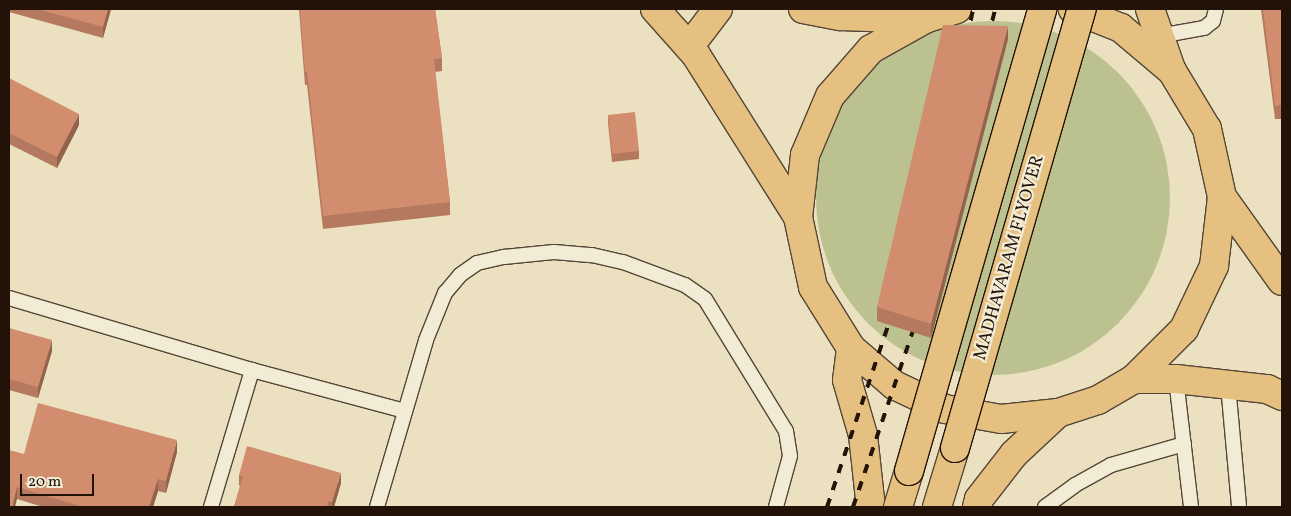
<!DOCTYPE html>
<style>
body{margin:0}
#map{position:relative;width:1291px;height:516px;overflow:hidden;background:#ebe1c1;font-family:Vollkorn,serif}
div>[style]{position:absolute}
.green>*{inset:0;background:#bbc290}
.round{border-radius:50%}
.roads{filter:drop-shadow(1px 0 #544636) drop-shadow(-1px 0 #544636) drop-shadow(0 1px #544636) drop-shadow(0 -1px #544636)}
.service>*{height:14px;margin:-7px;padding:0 7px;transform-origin:7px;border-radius:7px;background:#f2ecd7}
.primary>*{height:28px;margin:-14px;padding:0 14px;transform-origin:14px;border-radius:14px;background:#e6c080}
.rail>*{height:4px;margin-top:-2px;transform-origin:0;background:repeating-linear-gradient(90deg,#221207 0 9px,transparent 0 18px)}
.bridges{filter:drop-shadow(1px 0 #221207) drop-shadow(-1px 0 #221207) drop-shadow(0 1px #221207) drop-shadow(0 -1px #221207)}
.primary-bridge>*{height:28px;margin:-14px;padding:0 14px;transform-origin:14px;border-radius:14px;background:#e6c080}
.wall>*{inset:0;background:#b4795f}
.shaded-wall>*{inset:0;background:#92634d}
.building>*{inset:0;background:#d18d6e}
span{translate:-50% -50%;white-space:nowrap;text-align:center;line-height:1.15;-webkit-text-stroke:4.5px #f2ecd7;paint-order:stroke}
.street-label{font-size:18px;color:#221207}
.frame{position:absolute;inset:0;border:10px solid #221207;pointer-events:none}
.scale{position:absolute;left:20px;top:474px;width:74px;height:22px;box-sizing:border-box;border:2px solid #221207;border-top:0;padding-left:6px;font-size:15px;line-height:18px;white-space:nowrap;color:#221207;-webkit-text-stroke:4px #f2ecd7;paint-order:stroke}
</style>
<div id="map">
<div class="green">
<div class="round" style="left:816px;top:21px;width:354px;height:354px"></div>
</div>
<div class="roads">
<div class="service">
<div style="left:1159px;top:36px;width:46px;rotate:-10.1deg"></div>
<div style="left:1204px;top:28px;width:11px;rotate:-38deg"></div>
<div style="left:1213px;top:21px;width:12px;rotate:-76deg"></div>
<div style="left:9px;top:298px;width:253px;rotate:16.5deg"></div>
<div style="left:252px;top:370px;width:158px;rotate:15deg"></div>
<div style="left:1176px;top:379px;width:129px;rotate:83.3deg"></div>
<div style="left:1228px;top:385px;width:122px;rotate:84.8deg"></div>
<div style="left:211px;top:507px;width:143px;rotate:-73.3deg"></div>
<div style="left:377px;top:507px;width:174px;rotate:-73.6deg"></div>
<div style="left:426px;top:340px;width:51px;rotate:-68deg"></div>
<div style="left:445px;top:293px;width:23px;rotate:-50deg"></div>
<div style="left:460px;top:275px;width:21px;rotate:-35deg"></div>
<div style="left:477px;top:263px;width:28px;rotate:-13deg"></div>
<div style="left:504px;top:257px;width:50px;rotate:-5.7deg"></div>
<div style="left:554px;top:252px;width:38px;rotate:5deg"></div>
<div style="left:592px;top:255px;width:32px;rotate:13deg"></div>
<div style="left:623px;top:262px;width:66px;rotate:20.4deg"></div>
<div style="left:685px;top:285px;width:24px;rotate:35deg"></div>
<div style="left:705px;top:299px;width:155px;rotate:58.5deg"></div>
<div style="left:786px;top:431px;width:25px;rotate:81deg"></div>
<div style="left:790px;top:456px;width:53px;rotate:105.4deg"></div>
<div style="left:1045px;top:507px;width:37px;rotate:-36deg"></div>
<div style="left:1075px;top:485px;width:41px;rotate:-29.1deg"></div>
<div style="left:1111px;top:465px;width:76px;rotate:-16deg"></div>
</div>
<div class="primary">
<div style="left:655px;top:9px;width:62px;rotate:48.3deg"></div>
<div style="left:696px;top:55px;width:191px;rotate:57.8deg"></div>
<div style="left:803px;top:9px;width:38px;rotate:11deg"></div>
<div style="left:840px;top:16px;width:85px;rotate:2deg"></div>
<div style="left:957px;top:9px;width:34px;rotate:163deg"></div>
<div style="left:925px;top:19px;width:62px;rotate:150.9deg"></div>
<div style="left:871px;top:49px;width:62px;rotate:131.1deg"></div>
<div style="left:830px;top:96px;width:64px;rotate:113deg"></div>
<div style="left:805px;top:155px;width:62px;rotate:96.4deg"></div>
<div style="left:798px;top:217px;width:72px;rotate:77.9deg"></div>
<div style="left:813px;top:287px;width:72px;rotate:58.1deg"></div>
<div style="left:851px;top:348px;width:57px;rotate:40.7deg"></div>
<div style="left:894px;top:385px;width:56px;rotate:25.2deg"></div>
<div style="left:945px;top:409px;width:57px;rotate:10.1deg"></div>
<div style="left:1001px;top:419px;width:57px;rotate:-6deg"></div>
<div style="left:1058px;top:413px;width:42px;rotate:-18deg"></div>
<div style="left:1098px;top:400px;width:42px;rotate:-30.3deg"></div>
<div style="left:1134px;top:379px;width:71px;rotate:-45deg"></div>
<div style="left:1184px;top:329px;width:70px;rotate:-64.5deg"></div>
<div style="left:1214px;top:266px;width:69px;rotate:-83.4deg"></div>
<div style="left:1222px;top:197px;width:70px;rotate:-102.4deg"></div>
<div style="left:1207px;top:129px;width:68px;rotate:-121.1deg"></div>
<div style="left:1172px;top:71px;width:67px;rotate:-139.9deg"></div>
<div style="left:1121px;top:28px;width:52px;rotate:-158.4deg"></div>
<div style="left:1150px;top:9px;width:64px;rotate:70.7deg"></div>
<div style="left:689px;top:47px;width:48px;rotate:-52.7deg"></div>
<div style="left:1222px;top:197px;width:103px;rotate:54.5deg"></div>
<div style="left:851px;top:348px;width:32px;rotate:97deg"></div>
<div style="left:847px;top:380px;width:57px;rotate:73.8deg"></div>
<div style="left:863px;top:435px;width:64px;rotate:83.8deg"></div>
<div style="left:870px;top:499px;width:8px;rotate:104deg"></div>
<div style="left:1134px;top:379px;width:42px"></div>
<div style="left:1176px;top:379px;width:92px;rotate:6.3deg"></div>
<div style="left:1267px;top:389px;width:17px;rotate:25deg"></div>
<div style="left:898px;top:507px;width:38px;rotate:-73deg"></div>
<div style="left:937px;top:507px;width:62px;rotate:-73deg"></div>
<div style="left:977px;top:507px;width:8px;rotate:-76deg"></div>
<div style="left:979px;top:499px;width:57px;rotate:-52.1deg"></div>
<div style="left:1014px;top:454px;width:60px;rotate:-43deg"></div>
</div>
</div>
<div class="rail">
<div style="left:967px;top:38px;width:30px;rotate:-78deg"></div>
<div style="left:988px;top:38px;width:30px;rotate:-76deg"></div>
<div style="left:827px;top:507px;width:207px;rotate:-71.4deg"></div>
<div style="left:853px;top:507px;width:199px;rotate:-71.2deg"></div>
</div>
<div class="bridges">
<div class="primary-bridge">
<div style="left:955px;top:448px;width:457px;rotate:-73.9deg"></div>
<div style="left:909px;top:471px;width:481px;rotate:-73.9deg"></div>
</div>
</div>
<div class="wall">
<div style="clip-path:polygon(9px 9px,111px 9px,103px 38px,9px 12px)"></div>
<div style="clip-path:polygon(299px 9px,435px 9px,442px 58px,442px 71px,435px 72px,450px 202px,450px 215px,323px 229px,307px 85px,305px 85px)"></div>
<div style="clip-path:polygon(1261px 9px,1282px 9px,1282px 119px,1275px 119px)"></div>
<div style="clip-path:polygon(1008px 39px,931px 338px,877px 321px,877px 307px)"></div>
<div style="clip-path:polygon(9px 78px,79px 125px,57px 168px,9px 144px)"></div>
<div style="clip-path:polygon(608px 115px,639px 151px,639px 159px,612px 162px,608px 123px)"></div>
<div style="clip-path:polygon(9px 328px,52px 351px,38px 398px,9px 390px)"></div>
<div style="clip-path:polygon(177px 452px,166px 493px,158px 491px,153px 507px,43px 507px,17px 499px,9px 507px,24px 454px)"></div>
<div style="clip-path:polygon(239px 475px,341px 483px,334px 507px,234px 507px,240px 486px,239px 485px)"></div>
</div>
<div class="shaded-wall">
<div style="clip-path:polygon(108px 9px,111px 9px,103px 38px,103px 27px)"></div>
<div style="clip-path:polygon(1008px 26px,1008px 39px,931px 338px,931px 324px)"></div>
<div style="clip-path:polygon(79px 114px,79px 125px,57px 168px,57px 157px)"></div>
<div style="clip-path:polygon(52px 340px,52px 351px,38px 398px,38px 387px)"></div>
<div style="clip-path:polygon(177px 440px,177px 452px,166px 493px,166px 481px)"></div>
<div style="clip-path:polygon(341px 473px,341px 483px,334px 507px,332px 507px,332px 502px)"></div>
<div style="clip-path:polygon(158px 479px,158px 491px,153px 507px,149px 507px)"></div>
<div style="clip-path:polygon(17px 487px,17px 499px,15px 507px,12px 507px)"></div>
</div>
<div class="building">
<div style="clip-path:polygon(37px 9px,108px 9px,103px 27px)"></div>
<div style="clip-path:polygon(300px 9px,435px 9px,442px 58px,434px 59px,450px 202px,323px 216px,307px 72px,305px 72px)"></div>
<div style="clip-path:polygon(1263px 9px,1282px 9px,1282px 105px,1275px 106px)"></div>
<div style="clip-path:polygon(943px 25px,1008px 26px,931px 324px,877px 307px)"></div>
<div style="clip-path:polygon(9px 78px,79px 114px,57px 157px,9px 133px)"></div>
<div style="clip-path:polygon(635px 112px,639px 151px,612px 154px,608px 115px)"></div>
<div style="clip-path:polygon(9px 328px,52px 340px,38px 387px,9px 379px)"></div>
<div style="clip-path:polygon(38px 403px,177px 440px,166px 481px,158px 479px,149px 507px,83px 507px,17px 487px,12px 507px,9px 507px,9px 450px,24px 454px)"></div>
<div style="clip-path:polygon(247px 446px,341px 473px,332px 502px,328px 501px,327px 507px,234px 507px,243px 476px,239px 475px)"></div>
</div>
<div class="street-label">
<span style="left:1010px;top:258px;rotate:-74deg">MADHAVARAM FLYOVER</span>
</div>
<div class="frame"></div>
<div class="scale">20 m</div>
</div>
